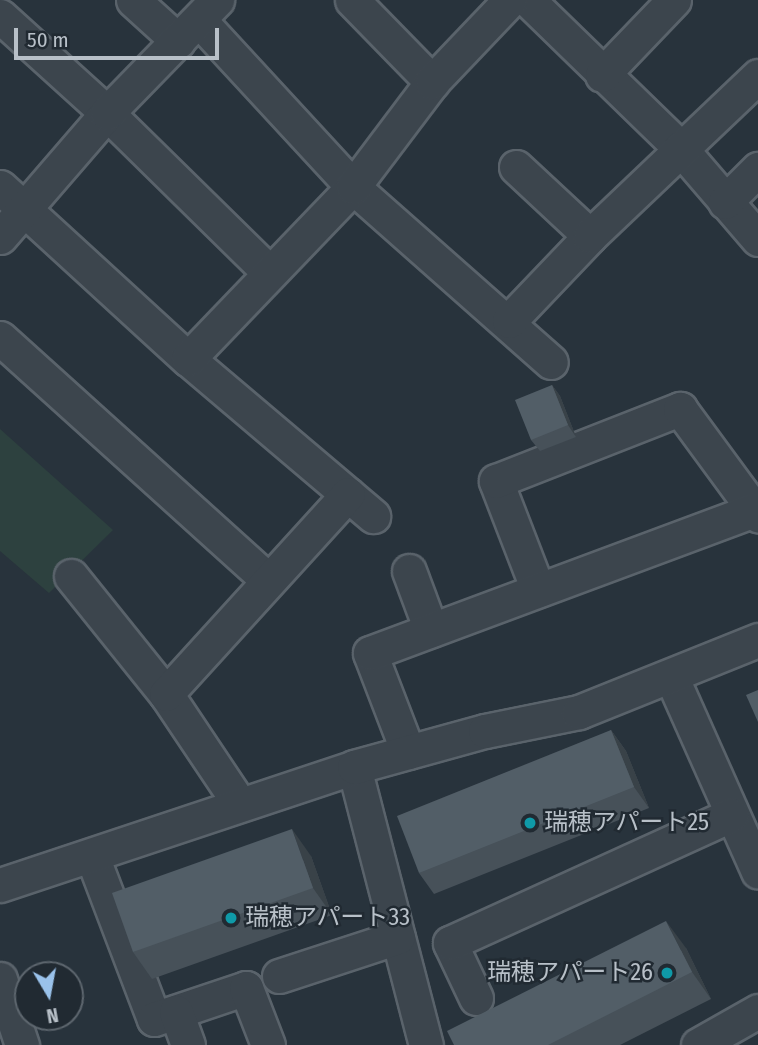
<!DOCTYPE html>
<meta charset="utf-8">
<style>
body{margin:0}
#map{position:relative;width:758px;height:1045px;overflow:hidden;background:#28333c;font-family:"Fira Sans Condensed","Noto Sans JP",sans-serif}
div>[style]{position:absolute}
.green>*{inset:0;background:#2d413f}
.roads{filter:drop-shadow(2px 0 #5a636b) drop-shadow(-2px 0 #5a636b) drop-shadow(0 2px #5a636b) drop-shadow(0 -2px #5a636b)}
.minor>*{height:33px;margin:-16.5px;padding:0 16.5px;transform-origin:16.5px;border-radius:16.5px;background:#3c454d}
.wall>*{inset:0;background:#475159}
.shaded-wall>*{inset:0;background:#394248}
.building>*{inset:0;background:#525e67}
.dots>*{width:19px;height:19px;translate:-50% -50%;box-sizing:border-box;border:4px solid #212a32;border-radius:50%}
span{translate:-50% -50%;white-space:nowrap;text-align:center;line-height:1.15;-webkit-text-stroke:5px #212a32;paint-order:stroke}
.poi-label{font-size:24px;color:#b8c0c8}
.left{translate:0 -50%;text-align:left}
.right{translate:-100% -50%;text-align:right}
.north{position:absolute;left:14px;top:961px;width:70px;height:70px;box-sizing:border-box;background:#212a32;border:2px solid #5d666e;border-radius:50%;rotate:170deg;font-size:19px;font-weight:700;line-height:28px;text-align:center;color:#b8c0c8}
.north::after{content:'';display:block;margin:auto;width:24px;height:32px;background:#9ac2eb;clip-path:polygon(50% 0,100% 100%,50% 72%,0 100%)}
.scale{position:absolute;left:14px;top:28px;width:205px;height:32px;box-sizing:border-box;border:4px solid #b8c0c8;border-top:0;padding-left:9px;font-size:21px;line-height:24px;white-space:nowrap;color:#b8c0c8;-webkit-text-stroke:5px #212a32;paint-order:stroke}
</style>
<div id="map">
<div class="green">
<div style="clip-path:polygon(0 429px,113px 530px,49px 593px,0 551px)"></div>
</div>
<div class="roads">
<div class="minor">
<div style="left:133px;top:0;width:61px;rotate:42.3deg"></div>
<div style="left:352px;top:0;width:115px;rotate:45.7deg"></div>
<div style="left:528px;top:0;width:212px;rotate:44.2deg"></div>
<div style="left:680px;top:148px;width:120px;rotate:49.4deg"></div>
<div style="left:0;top:16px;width:144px;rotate:42.2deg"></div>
<div style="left:107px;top:113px;width:227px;rotate:44.5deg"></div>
<div style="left:199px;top:20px;width:227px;rotate:47.3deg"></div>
<div style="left:353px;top:187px;width:264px;rotate:41.5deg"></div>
<div style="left:602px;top:75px;width:104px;rotate:-46.2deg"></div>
<div style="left:516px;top:167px;width:101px;rotate:43deg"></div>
<div style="left:0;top:187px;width:255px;rotate:42.5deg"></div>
<div style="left:188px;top:359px;width:243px;rotate:40.3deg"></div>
<div style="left:725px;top:202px;width:47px;rotate:-45deg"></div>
<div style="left:0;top:237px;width:164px;rotate:-49.2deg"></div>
<div style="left:107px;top:113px;width:158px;rotate:-45.8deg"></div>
<div style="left:509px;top:321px;width:117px;rotate:-46.4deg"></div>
<div style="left:590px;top:236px;width:232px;rotate:-43.6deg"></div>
<div style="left:0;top:338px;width:360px;rotate:42.1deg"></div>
<div style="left:188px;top:359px;width:238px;rotate:-46.2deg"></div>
<div style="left:353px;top:187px;width:131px;rotate:-53deg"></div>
<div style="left:432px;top:82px;width:113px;rotate:-46.4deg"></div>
<div style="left:409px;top:571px;width:63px;rotate:69.6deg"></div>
<div style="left:71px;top:576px;width:151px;rotate:51.2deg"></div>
<div style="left:166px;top:694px;width:131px;rotate:56.2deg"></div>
<div style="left:538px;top:590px;width:117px;rotate:-111.1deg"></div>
<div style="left:496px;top:481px;width:198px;rotate:-21.4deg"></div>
<div style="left:680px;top:409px;width:132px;rotate:53.7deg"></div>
<div style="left:671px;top:676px;width:214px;rotate:66deg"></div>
<div style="left:166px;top:694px;width:270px;rotate:-47.7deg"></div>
<div style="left:408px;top:752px;width:106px;rotate:-111deg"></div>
<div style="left:370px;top:653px;width:410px;rotate:-20.4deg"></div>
<div style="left:354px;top:767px;width:287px;rotate:75.5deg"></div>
<div style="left:92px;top:856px;width:174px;rotate:69.2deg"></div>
<div style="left:154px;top:1019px;width:97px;rotate:-18.6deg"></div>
<div style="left:246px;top:988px;width:61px;rotate:68.9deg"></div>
<div style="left:0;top:885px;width:373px;rotate:-18.4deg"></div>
<div style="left:354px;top:767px;width:136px;rotate:-15.4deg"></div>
<div style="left:485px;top:731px;width:96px;rotate:-11.4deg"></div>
<div style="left:579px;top:712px;width:193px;rotate:-21.9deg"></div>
<div style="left:279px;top:976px;width:125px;rotate:-18.1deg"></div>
<div style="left:0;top:979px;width:70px;rotate:71.6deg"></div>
<div style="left:476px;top:998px;width:61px;rotate:-115.3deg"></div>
<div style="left:450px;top:943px;width:309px;rotate:-24.5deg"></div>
<div style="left:176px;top:1012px;width:35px;rotate:70deg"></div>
<div style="left:698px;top:1045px;width:69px;rotate:-29.5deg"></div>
</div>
</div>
<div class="wall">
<div style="clip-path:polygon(552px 385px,560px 396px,576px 437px,540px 451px,531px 440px)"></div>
<div style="clip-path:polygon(611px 730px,626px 751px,649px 808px,434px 894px,419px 873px)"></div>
<div style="clip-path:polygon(311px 856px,332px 915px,152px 979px,133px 952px)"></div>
<div style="clip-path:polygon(686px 948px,711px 999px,620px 1045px,454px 1045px)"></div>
</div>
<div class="shaded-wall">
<div style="clip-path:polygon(552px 385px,560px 396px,576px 437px,568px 425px)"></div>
<div style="clip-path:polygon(611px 730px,626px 751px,649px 808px,634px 787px)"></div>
<div style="clip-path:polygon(292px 829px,311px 856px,332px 915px,313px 888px)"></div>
<div style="clip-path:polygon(666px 921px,686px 948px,711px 999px,692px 972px)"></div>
</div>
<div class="building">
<div style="clip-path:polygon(552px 385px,568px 425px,531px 440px,515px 400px)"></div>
<div style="clip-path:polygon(758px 690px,758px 722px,746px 695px)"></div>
<div style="clip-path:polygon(611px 730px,634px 787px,419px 873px,397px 816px)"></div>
<div style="clip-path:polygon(292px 829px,313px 888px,133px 952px,112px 893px)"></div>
<div style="clip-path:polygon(666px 921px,692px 972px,548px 1045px,454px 1045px,447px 1031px)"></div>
</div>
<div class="dots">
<div style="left:530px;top:823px;background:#0f9aa8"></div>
<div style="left:231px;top:918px;background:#0f9aa8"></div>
<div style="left:667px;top:973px;background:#0f9aa8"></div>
</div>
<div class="poi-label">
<span class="left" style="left:544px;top:823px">瑞穂アパート25</span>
<span class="left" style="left:245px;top:918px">瑞穂アパート33</span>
<span class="right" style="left:653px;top:973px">瑞穂アパート26</span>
</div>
<div class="north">N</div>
<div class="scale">50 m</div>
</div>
